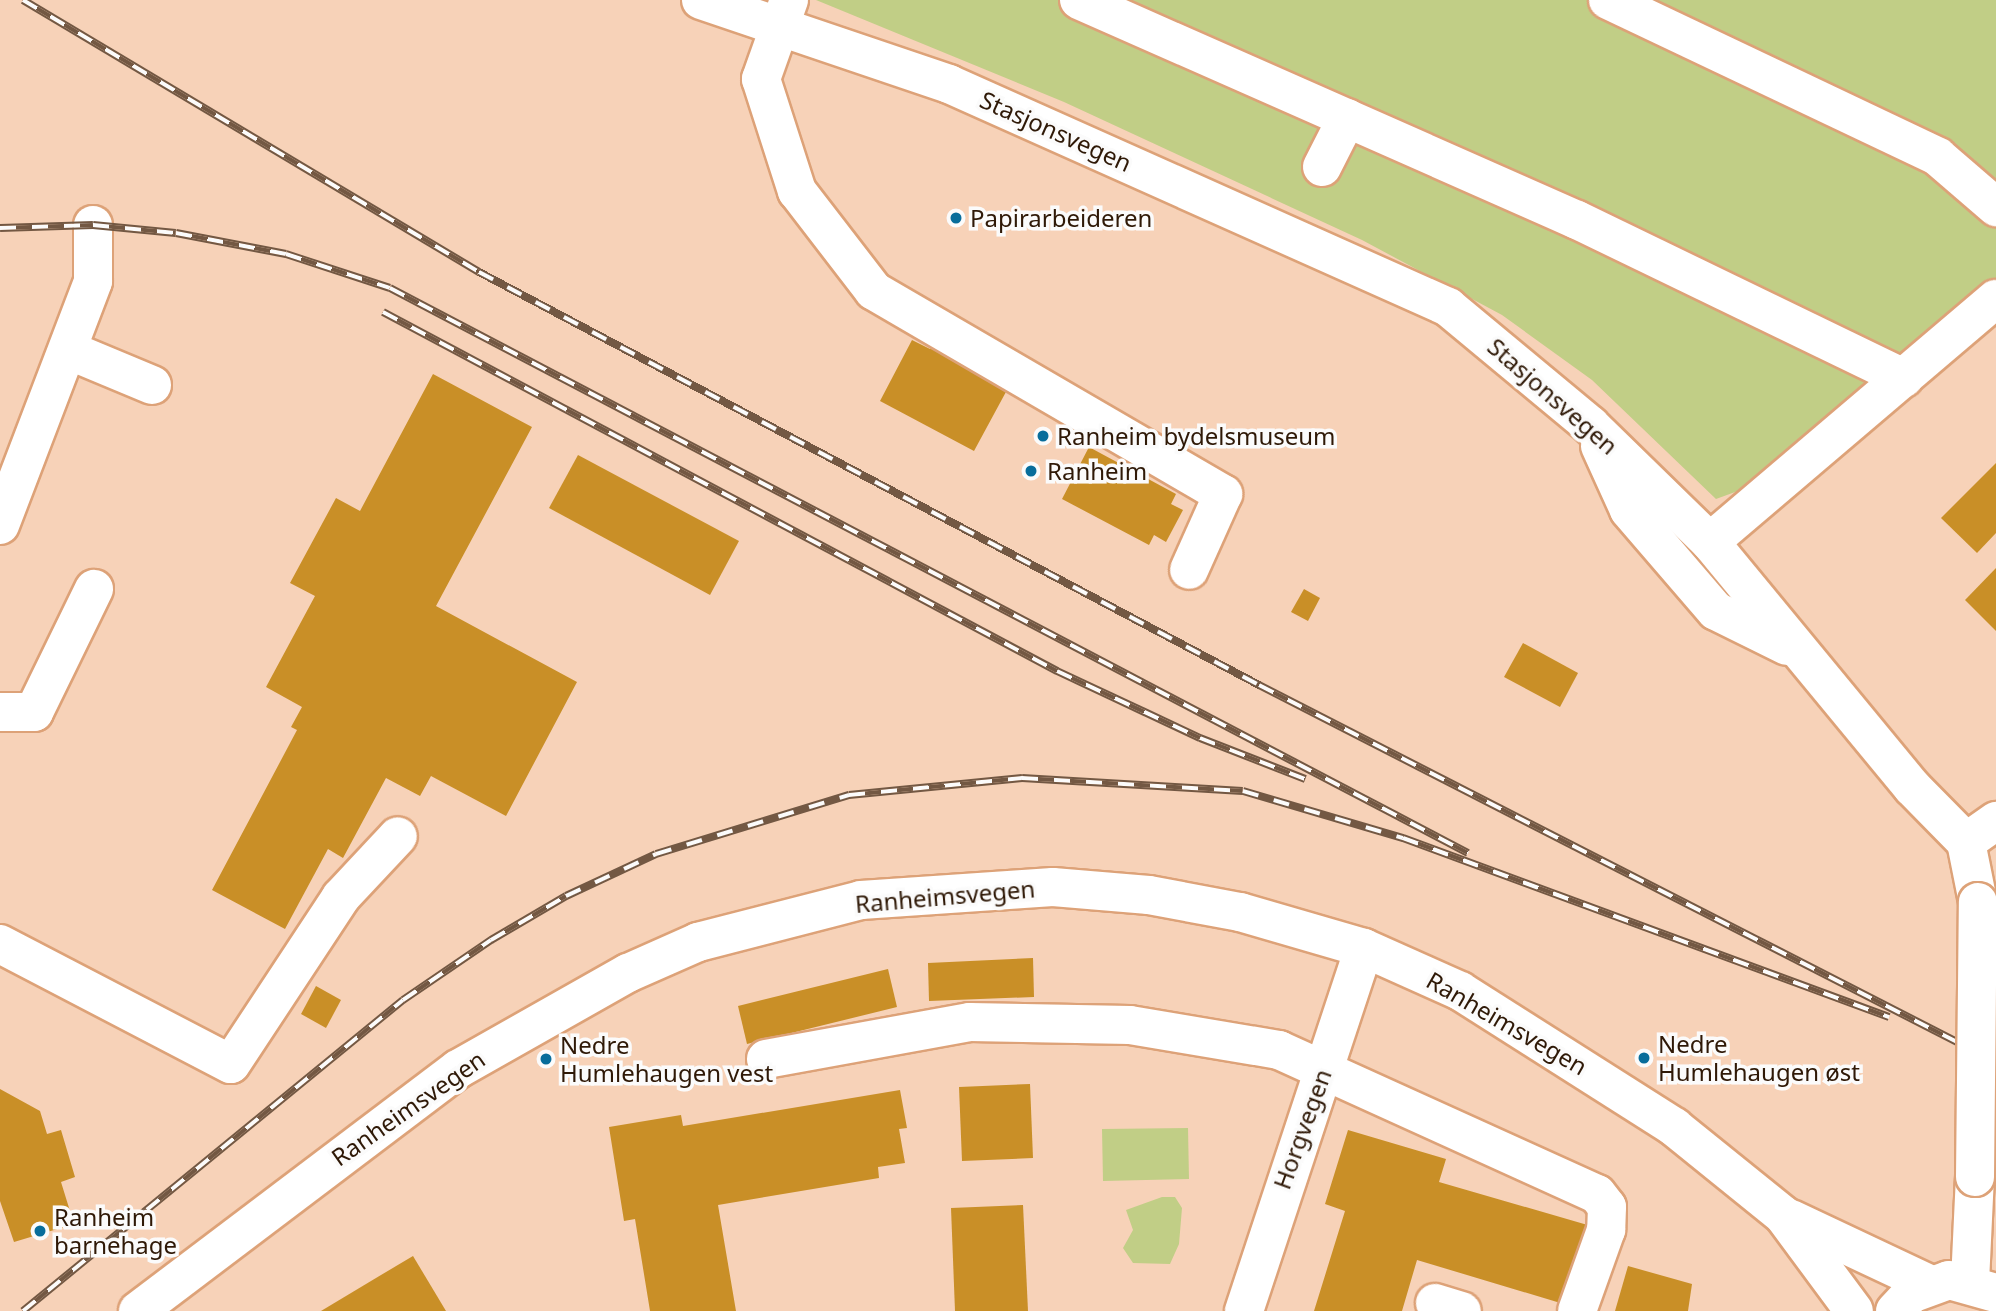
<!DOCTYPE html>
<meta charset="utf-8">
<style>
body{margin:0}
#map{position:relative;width:1996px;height:1311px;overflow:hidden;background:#f7d2b8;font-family:"Noto Sans",sans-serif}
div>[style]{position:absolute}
.green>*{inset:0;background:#c1ce86}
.building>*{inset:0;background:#c98f27}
.roads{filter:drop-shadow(2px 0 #dda278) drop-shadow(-2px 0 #dda278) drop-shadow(0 2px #dda278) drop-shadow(0 -2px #dda278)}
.minor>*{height:38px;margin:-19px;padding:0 19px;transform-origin:19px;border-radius:19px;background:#fff}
.rail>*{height:8px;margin-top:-4px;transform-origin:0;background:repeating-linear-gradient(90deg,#fbfbfb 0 16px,#735843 0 32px);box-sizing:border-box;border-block:2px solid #735843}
.bridges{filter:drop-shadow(2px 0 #dda278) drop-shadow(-2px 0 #dda278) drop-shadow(0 2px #dda278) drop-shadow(0 -2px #dda278)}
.minor-bridge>*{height:38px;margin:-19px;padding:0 19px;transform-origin:19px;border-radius:19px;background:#fff}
.dots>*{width:19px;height:19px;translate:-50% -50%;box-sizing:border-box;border:4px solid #fbfbfb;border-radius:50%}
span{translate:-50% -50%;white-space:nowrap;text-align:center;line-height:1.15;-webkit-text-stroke:7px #fbfbfb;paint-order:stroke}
.street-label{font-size:24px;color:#2f1907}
.poi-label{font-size:24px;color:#2f1907}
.left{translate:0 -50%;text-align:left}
</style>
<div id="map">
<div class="green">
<div style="clip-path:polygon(816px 0,1996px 0,1996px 281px,1757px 484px,1716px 499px,1592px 380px,1502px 315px,1362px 240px,1064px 102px)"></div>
<div style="clip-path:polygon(1188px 1128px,1189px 1179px,1103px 1181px,1102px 1129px)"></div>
<div style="clip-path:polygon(1162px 1197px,1175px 1197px,1182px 1208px,1179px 1244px,1170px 1264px,1133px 1263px,1123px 1248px,1133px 1230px,1126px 1210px)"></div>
</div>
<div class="building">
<div style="clip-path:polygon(912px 340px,930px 349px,935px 341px,993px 372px,988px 380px,1007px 390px,974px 451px,880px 401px)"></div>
<div style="clip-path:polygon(433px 374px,532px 427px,436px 606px,577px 682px,506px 816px,431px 776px,420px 796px,386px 778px,343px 858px,328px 849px,285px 929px,212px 890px,297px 730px,291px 727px,302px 707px,266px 687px,315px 596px,290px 583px,336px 498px,360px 511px)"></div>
<div style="clip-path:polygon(1089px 447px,1176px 494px,1171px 504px,1183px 510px,1166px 542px,1154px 535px,1149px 545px,1062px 499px)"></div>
<div style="clip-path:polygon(578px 455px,739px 541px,710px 595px,549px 508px)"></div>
<div style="clip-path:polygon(1996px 463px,1996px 533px,1977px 553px,1941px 518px)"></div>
<div style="clip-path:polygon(1996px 568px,1996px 631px,1965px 600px)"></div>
<div style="clip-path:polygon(1304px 589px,1320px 598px,1308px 621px,1291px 612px)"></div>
<div style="clip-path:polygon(1523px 643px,1578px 673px,1560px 707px,1504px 677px)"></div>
<div style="clip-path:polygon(1033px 958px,1034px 997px,929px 1001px,928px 963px)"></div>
<div style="clip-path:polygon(888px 969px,897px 1007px,747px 1044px,738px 1006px)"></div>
<div style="clip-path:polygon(316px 986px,341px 1000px,326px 1028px,301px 1014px)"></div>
<div style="clip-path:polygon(1030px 1084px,1033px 1158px,962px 1161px,959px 1087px)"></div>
<div style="clip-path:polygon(0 1089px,40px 1111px,47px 1134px,61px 1130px,75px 1177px,61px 1182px,74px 1224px,14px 1242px,0 1201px)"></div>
<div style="clip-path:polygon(900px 1090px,907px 1128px,899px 1129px,905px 1163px,878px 1167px,879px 1178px,718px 1205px,736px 1311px,650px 1311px,635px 1219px,624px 1221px,609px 1127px,681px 1115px,683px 1126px)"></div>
<div style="clip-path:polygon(1348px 1130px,1446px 1159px,1439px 1182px,1591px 1226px,1567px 1305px,1417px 1260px,1402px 1311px,1314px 1311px,1345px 1211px,1325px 1204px)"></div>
<div style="clip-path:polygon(1023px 1205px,1028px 1311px,955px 1311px,951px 1208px)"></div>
<div style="clip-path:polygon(413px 1256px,446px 1311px,321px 1311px,381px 1275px)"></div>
<div style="clip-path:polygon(1628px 1266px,1692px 1284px,1688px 1311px,1615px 1311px)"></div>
</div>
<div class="roads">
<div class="minor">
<div style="left:701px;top:0;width:262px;rotate:18.7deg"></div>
<div style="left:949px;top:84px;width:547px;rotate:24.08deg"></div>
<div style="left:1448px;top:307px;width:185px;rotate:39.7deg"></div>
<div style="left:1590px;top:425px;width:168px;rotate:44.3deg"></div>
<div style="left:1710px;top:542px;width:318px;rotate:50.5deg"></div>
<div style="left:1912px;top:787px;width:77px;rotate:45.5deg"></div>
<div style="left:1966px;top:842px;width:61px;rotate:78.7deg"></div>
<div style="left:789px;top:0;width:84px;rotate:109.5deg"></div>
<div style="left:761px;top:79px;width:118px;rotate:72.2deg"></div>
<div style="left:797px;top:191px;width:126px;rotate:52.4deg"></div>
<div style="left:874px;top:291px;width:404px;rotate:30.2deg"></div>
<div style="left:1223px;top:494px;width:83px;rotate:114.1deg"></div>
<div style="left:1079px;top:0;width:544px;rotate:23.83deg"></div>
<div style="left:1577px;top:220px;width:363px;rotate:25.8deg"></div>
<div style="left:1608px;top:0;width:365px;rotate:25.4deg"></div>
<div style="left:1938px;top:157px;width:77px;rotate:40.8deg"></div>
<div style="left:1322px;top:167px;width:55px;rotate:-63deg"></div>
<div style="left:68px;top:350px;width:91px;rotate:22.6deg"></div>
<div style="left:1600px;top:446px;width:70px;rotate:65.6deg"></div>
<div style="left:1629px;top:510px;width:133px;rotate:49.3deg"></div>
<div style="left:1716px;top:611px;width:79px;rotate:26.2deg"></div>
<div style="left:0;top:525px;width:261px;rotate:-69.1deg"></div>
<div style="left:93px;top:281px;width:56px;rotate:-90deg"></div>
<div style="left:1710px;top:542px;width:375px;rotate:-40.4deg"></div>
<div style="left:0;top:712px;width:34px"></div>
<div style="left:34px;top:712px;width:137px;rotate:-64deg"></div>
<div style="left:1966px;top:842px;width:37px;rotate:-35deg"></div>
<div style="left:0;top:944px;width:260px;rotate:27.5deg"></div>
<div style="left:231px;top:1064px;width:200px;rotate:-56.6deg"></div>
<div style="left:341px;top:897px;width:83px;rotate:-46.9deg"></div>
<div style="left:766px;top:1059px;width:207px;rotate:-10.3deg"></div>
<div style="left:970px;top:1022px;width:160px;rotate:1.1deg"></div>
<div style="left:1130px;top:1025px;width:151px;rotate:9.5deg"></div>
<div style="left:1279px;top:1050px;width:349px;rotate:24.4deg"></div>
<div style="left:1597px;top:1194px;width:16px;rotate:52deg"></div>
<div style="left:1607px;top:1207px;width:23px;rotate:92deg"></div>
<div style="left:1606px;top:1230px;width:86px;rotate:109.7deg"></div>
<div style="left:1791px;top:1219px;width:153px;rotate:25.2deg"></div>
<div style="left:1970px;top:1282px;width:105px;rotate:-87.3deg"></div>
<div style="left:1435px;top:1303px;width:28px;rotate:17deg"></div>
<div style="left:138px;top:1311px;width:401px;rotate:-37.1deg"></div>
<div style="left:458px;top:1069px;width:195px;rotate:-29.5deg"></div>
<div style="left:628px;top:973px;width:77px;rotate:-23.9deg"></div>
<div style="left:698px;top:942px;width:168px;rotate:-14.4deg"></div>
<div style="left:861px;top:900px;width:192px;rotate:-3.9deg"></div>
<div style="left:1053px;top:887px;width:96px;rotate:4.8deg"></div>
<div style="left:1149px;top:895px;width:93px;rotate:10.6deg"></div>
<div style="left:1240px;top:912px;width:129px;rotate:16.2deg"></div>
<div style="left:1364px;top:948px;width:105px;rotate:24.1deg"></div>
<div style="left:1460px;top:991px;width:254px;rotate:32.4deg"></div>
<div style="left:1674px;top:1127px;width:140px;rotate:38.9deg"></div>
<div style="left:1783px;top:1215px;width:119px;rotate:53.5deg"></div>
<div style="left:1244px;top:1311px;width:382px;rotate:-71.7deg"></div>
<div style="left:1895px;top:1311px;width:23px;rotate:-47deg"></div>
<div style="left:1911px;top:1294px;width:40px;rotate:-20.2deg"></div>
<div style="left:1949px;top:1280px;width:49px;rotate:15.5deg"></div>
</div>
</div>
<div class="rail">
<div style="left:23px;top:0;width:531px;rotate:30.82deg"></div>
<div style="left:479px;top:272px;width:883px;rotate:27.9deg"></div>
<div style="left:1259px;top:685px;width:828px;rotate:27.09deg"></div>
<div style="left:0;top:228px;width:93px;rotate:-1.8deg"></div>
<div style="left:93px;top:225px;width:83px;rotate:5.5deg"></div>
<div style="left:176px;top:233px;width:112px;rotate:10.8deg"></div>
<div style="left:286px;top:254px;width:109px;rotate:18.1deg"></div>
<div style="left:390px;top:288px;width:1217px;rotate:27.66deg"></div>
<div style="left:383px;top:312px;width:764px;rotate:28.04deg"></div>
<div style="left:1057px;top:671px;width:158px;rotate:25.1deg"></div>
<div style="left:1200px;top:738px;width:113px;rotate:21.3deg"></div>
<div style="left:23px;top:1311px;width:491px;rotate:-39.3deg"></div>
<div style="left:403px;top:1000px;width:107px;rotate:-34.3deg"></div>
<div style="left:491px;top:940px;width:87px;rotate:-30.4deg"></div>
<div style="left:566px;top:896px;width:99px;rotate:-25deg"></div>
<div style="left:656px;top:854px;width:202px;rotate:-17deg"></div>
<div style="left:849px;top:795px;width:174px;rotate:-5.6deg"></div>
<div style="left:1022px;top:778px;width:221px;rotate:3.4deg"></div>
<div style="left:1243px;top:791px;width:167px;rotate:16.4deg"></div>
<div style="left:1403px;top:838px;width:518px;rotate:20.22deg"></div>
</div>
<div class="bridges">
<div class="minor-bridge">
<div style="left:1975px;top:1177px;width:275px;rotate:-89.4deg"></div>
</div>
</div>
<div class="dots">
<div style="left:956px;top:218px;background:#086d9b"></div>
<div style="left:1043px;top:436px;background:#086d9b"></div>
<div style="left:1031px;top:471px;background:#086d9b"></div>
<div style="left:1644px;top:1058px;background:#086d9b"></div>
<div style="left:546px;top:1059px;background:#086d9b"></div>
<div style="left:40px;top:1231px;background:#086d9b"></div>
</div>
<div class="street-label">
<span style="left:1056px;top:131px;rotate:24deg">Stasjonsvegen</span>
<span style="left:1553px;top:396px;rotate:41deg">Stasjonsvegen</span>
<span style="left:945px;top:896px;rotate:-5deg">Ranheimsvegen</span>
<span style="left:1507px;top:1023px;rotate:30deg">Ranheimsvegen</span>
<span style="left:408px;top:1108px;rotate:-35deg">Ranheimsvegen</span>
<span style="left:1302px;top:1129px;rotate:-70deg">Horgvegen</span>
</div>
<div class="poi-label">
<span class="left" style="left:970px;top:218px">Papirarbeideren</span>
<span class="left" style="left:1057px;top:436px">Ranheim bydelsmuseum</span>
<span class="left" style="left:1047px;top:471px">Ranheim</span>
<span class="left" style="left:1658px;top:1058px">Nedre<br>Humlehaugen øst</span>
<span class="left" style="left:560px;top:1059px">Nedre<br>Humlehaugen vest</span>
<span class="left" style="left:54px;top:1231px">Ranheim<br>barnehage</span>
</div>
</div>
